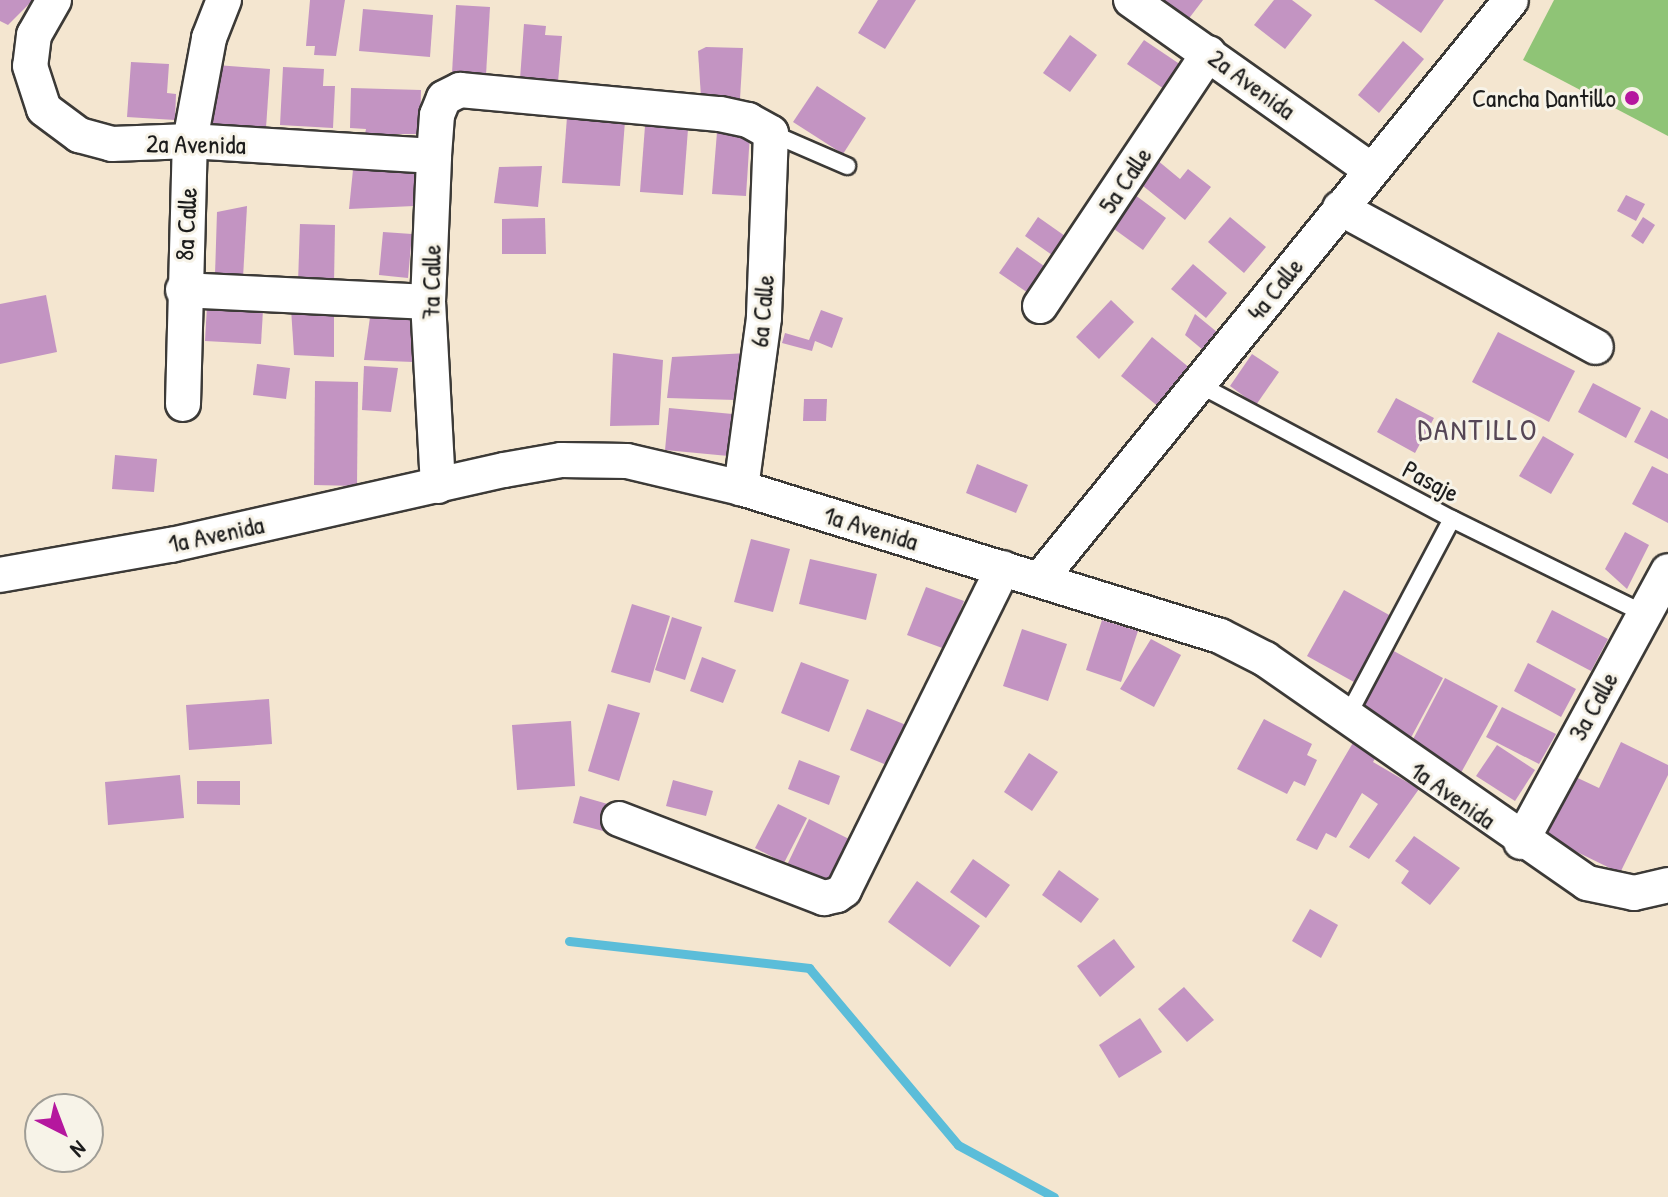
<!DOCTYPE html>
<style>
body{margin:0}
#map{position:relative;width:1668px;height:1197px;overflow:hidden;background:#f4e6d0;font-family:"Patrick Hand",sans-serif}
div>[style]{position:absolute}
.green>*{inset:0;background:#8fc476}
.stream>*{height:9px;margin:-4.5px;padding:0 4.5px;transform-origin:4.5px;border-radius:4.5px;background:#5bbdd9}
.building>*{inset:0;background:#c394c2}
.roads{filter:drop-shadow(2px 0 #3c3a37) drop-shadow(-2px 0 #3c3a37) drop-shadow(0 2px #3c3a37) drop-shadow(0 -2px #3c3a37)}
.service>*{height:16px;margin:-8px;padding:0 8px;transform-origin:8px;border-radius:8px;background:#fff}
.minor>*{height:34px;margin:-17px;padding:0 17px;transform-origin:17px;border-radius:17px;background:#fff}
.dots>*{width:22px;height:22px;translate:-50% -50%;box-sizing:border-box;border:4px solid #f7f3e8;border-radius:50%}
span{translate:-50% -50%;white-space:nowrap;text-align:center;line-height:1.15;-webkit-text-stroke:6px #f7f3e8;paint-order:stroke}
.street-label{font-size:26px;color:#1c1c1c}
.poi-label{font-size:26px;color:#1c1c1c}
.right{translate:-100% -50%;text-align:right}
.quarter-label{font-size:30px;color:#564656;letter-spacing:2px}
.north{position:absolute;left:24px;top:1093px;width:80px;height:80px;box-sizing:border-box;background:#f7f3e8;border:2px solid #9f9d96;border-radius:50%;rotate:138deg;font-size:22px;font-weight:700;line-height:32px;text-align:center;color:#1c1c1c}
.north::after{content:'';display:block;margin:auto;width:28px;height:36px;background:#b5179e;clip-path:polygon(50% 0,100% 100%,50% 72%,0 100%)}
</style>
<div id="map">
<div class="green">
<div style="clip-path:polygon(1554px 0,1668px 0,1668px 136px,1523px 60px)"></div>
</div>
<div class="stream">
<div style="left:569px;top:941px;width:242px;rotate:6.4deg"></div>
<div style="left:809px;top:968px;width:231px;rotate:49.9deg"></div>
<div style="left:958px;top:1145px;width:109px;rotate:28.4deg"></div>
</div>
<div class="building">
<div style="clip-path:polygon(0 0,33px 0,8px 25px,0 21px)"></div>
<div style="clip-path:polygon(310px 0,345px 0,336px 56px,314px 55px,315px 46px,306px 46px)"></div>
<div style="clip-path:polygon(878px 0,916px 0,885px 49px,858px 33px)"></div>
<div style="clip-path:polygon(1158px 0,1203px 0,1187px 21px)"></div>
<div style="clip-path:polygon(1274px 0,1292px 0,1312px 15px,1285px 49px,1254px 25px)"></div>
<div style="clip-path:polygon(1374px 0,1444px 0,1421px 33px)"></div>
<div style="clip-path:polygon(456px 5px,490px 7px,486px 75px,452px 73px)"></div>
<div style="clip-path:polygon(363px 9px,433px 15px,430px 57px,359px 51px)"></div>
<div style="clip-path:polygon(524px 24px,546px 26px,545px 35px,562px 36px,558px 82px,520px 79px)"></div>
<div style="clip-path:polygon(1070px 35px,1097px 55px,1070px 92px,1043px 73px)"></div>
<div style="clip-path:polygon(1144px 40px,1187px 69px,1170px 93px,1127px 64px)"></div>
<div style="clip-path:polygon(1403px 41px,1424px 59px,1379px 113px,1358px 95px)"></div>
<div style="clip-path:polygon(706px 47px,743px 48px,740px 99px,701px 97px,698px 51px)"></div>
<div style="clip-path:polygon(131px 62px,169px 64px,167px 93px,176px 94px,175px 120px,127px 117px)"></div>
<div style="clip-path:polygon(216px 65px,270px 69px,266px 128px,212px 124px)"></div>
<div style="clip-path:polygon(283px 67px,324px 69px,323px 86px,335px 86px,333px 128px,280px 125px)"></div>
<div style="clip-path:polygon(817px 86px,866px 118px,843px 154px,793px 122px)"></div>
<div style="clip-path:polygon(351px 88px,421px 90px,420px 134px,365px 134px,366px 129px,350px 128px)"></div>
<div style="clip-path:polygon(567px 117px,625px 121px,620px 186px,562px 183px)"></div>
<div style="clip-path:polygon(645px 126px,688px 129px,683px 195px,640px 192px)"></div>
<div style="clip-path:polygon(717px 132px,750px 134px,746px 196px,712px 194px)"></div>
<div style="clip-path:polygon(1151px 155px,1180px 179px,1188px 169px,1211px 187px,1185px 220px,1132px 177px)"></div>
<div style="clip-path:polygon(542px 166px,538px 207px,494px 203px,499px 167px)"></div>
<div style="clip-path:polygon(418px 167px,414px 206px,349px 209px,353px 170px)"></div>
<div style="clip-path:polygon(1127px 189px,1166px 218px,1143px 250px,1103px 221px)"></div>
<div style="clip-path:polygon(1626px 195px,1645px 204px,1636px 221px,1617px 211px)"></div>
<div style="clip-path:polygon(247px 206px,243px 278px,215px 275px,217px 212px)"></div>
<div style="clip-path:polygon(1038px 217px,1065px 236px,1052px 255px,1025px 236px)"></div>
<div style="clip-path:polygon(1230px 217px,1266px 247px,1244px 273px,1208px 242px)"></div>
<div style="clip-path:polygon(1643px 217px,1655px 225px,1643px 244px,1631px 236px)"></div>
<div style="clip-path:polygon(545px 218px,546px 254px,502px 254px,502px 219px)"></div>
<div style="clip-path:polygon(300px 224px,335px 225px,334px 284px,298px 283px)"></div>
<div style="clip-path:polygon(383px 232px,412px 234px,408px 278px,379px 275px)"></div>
<div style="clip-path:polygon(1017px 247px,1054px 273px,1037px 299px,999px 273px)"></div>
<div style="clip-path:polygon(1193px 264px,1227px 293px,1206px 318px,1171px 289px)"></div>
<div style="clip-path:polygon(46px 295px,57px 352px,0 364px,0 304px)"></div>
<div style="clip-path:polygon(1111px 300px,1134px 322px,1099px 359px,1076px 337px)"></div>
<div style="clip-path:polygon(412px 302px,413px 362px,364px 360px,372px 303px)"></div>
<div style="clip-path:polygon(207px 306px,263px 310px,261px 344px,205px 341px)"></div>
<div style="clip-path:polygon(291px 308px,334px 312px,334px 357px,294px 355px)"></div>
<div style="clip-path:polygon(821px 310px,843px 318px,832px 348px,815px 341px,812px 351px,782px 343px,785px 333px,809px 340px)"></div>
<div style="clip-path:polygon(1195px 314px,1217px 332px,1203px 350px,1185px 335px)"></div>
<div style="clip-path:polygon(1498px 332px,1575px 371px,1549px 422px,1472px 382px)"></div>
<div style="clip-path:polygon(1152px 337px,1191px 369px,1160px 408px,1121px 376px)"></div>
<div style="clip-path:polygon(613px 353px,663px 360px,659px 425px,610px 426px)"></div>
<div style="clip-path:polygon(748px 353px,736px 400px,667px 398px,672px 357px)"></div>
<div style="clip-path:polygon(1252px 354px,1279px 372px,1256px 405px,1230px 386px)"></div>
<div style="clip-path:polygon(257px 364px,290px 368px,286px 399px,253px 395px)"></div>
<div style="clip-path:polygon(364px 366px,398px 368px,391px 412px,362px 410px)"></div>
<div style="clip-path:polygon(315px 381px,358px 382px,357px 486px,314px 485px)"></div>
<div style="clip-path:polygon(1593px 383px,1641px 408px,1626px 438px,1578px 412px)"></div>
<div style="clip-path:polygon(1396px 398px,1434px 418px,1415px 453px,1377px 432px)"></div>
<div style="clip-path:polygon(804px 399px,827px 399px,826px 421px,803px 421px)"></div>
<div style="clip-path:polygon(669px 408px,743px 415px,739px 457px,665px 450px)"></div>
<div style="clip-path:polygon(1651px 410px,1668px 419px,1668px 459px,1634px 442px)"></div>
<div style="clip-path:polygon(1543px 436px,1574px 454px,1551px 494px,1519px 476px)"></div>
<div style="clip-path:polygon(115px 455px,157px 459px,154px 492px,112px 489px)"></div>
<div style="clip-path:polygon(977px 464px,1028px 485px,1016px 513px,966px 493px)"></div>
<div style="clip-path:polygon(1652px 466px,1668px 474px,1668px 523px,1632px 504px)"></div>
<div style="clip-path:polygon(1625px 532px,1649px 545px,1627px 589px,1605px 569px)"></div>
<div style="clip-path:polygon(751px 539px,790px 549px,773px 612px,734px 602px)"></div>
<div style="clip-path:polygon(810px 559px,877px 574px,866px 620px,799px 604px)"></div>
<div style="clip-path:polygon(926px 587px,964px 601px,945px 649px,907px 635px)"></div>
<div style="clip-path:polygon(1344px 590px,1391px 616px,1354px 682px,1307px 656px)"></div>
<div style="clip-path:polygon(632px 604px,670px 616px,650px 683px,611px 672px)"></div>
<div style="clip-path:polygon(1552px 610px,1608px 639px,1591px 671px,1536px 642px)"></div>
<div style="clip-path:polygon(672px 617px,702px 627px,685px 680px,655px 670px)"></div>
<div style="clip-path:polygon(1102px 620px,1138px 631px,1121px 682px,1086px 670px)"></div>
<div style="clip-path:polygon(1022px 629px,1067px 644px,1048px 701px,1003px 686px)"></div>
<div style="clip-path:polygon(1151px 639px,1181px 655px,1154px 707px,1120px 689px)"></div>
<div style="clip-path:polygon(1392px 650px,1443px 678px,1407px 745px,1354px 709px)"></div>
<div style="clip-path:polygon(702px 657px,736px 670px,723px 703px,690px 691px)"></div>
<div style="clip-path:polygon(801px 662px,849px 680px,829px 732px,781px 713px)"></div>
<div style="clip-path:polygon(1528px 663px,1576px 689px,1561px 717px,1514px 691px)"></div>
<div style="clip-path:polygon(1445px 678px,1498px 706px,1457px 780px,1409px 747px)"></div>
<div style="clip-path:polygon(269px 699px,272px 744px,189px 750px,186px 705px)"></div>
<div style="clip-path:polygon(608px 704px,640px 713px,619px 781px,588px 771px)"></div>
<div style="clip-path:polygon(1502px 707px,1556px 734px,1539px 764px,1486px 737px)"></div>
<div style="clip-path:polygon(867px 709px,906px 725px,889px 766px,850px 750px)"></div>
<div style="clip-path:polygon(1264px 719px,1312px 744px,1307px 755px,1317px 760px,1305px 786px,1294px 781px,1287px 794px,1237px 769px)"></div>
<div style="clip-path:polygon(571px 721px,575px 786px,517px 790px,512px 725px)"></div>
<div style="clip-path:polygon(1354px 741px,1377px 755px,1373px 762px,1419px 789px,1369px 859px,1349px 847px,1378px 804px,1362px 793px,1336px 838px,1326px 833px,1317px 850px,1296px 840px)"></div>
<div style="clip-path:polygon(1621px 742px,1668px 765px,1668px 775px,1620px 873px,1536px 832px,1565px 772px,1599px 788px)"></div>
<div style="clip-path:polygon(1497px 745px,1535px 770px,1515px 801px,1476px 776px)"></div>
<div style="clip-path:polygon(1029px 753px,1058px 772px,1032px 811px,1004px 792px)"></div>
<div style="clip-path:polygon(799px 760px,840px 776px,829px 805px,788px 789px)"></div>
<div style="clip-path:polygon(180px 775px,184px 818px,108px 825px,105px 782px)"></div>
<div style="clip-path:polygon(673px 780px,713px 791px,706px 816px,666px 806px)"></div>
<div style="clip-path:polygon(197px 781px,240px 781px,240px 805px,197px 804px)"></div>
<div style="clip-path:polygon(580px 796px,611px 805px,603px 831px,573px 823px)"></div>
<div style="clip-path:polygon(778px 804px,807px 818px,784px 863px,755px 848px)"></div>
<div style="clip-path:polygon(809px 819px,853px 841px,830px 886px,787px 865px)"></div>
<div style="clip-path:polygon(1414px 836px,1460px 868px,1430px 905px,1401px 883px,1409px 871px,1395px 861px)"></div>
<div style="clip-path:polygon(973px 859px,1010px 885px,986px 918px,950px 892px)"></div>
<div style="clip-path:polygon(1059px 870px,1099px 899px,1081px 923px,1042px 895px)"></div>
<div style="clip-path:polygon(917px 881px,980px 926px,950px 967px,888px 922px)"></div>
<div style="clip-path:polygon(1310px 909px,1338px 925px,1321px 958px,1292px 941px)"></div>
<div style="clip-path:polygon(1114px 939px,1135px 967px,1100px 997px,1077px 966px)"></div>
<div style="clip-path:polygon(1184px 987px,1214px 1020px,1187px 1042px,1158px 1009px)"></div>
<div style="clip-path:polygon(1140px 1018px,1162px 1052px,1119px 1078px,1099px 1045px)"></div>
</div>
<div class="roads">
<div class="service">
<div style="left:771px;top:133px;width:83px;rotate:23.5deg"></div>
<div style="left:1198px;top:384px;width:288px;rotate:28deg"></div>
<div style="left:1452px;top:519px;width:215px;rotate:26.2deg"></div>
<div style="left:1346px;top:719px;width:226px;rotate:-62.1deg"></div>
</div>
<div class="minor">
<div style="left:54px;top:0;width:40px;rotate:119.7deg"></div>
<div style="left:34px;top:35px;width:31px;rotate:97deg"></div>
<div style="left:30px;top:66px;width:45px;rotate:72deg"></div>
<div style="left:44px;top:109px;width:44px;rotate:36.6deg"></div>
<div style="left:79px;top:135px;width:34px;rotate:15deg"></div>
<div style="left:112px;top:144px;width:78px;rotate:-2.2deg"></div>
<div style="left:190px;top:141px;width:244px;rotate:3.5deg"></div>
<div style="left:1131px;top:0;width:294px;rotate:35.3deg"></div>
<div style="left:1340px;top:208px;width:291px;rotate:28.5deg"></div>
<div style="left:183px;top:290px;width:245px;rotate:2.8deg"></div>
<div style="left:1040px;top:306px;width:304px;rotate:-56.3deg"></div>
<div style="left:183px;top:404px;width:263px;rotate:-88.5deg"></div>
<div style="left:190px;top:141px;width:105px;rotate:-79.5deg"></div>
<div style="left:209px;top:38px;width:41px;rotate:-68.5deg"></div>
<div style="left:438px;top:486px;width:184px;rotate:-93.1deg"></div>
<div style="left:428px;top:302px;width:146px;rotate:-87.6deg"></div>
<div style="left:434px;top:156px;width:41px;rotate:-85.8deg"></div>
<div style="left:437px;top:115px;width:18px;rotate:-68deg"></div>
<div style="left:444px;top:98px;width:18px;rotate:-27deg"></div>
<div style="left:460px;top:90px;width:261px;rotate:5.3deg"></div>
<div style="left:720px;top:114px;width:29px;rotate:12deg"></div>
<div style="left:748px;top:120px;width:26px;rotate:29deg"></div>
<div style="left:771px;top:133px;width:185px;rotate:92.2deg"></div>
<div style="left:764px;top:318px;width:172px;rotate:97.7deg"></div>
<div style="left:0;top:575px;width:174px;rotate:-10deg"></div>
<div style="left:171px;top:545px;width:341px;rotate:-12.7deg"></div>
<div style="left:504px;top:470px;width:58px;rotate:-10deg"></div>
<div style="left:561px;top:460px;width:66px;rotate:0.9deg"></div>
<div style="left:627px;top:461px;width:117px;rotate:13.3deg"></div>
<div style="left:741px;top:488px;width:501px;rotate:17.17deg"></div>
<div style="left:1220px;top:636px;width:51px;rotate:27.1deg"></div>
<div style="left:1265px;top:659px;width:392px;rotate:34.8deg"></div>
<div style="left:1587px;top:883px;width:48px;rotate:12deg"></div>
<div style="left:1634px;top:893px;width:35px;rotate:-13deg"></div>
<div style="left:1040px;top:579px;width:746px;rotate:-50.87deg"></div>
<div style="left:619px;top:819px;width:220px;rotate:21.1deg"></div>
<div style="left:824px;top:898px;width:13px;rotate:-13deg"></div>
<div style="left:837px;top:895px;width:9px;rotate:-36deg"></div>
<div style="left:844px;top:890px;width:359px;rotate:-63.7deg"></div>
<div style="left:1521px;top:842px;width:308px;rotate:-61.5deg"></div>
</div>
</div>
<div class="dots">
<div style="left:1632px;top:98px;background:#b5179e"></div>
</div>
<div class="street-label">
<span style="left:1252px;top:84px;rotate:36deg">2a Avenida</span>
<span style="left:196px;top:144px;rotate:1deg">2a Avenida</span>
<span style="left:1125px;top:180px;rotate:-56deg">5a Calle</span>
<span style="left:186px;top:224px;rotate:-87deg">8a Calle</span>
<span style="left:431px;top:282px;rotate:-89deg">7a Calle</span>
<span style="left:1275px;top:289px;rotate:-51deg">4a Calle</span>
<span style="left:762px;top:311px;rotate:-85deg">6a Calle</span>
<span style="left:1431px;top:481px;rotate:28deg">Pasaje</span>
<span style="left:871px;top:528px;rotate:17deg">1a Avenida</span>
<span style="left:216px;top:534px;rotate:-12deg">1a Avenida</span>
<span style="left:1593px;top:706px;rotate:-61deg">3a Calle</span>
<span style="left:1453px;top:795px;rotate:35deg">1a Avenida</span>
</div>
<div class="poi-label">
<span class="right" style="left:1616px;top:98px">Cancha Dantillo</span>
</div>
<div class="quarter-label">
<span style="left:1478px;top:429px">DANTILLO</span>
</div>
<div class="north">N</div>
</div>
